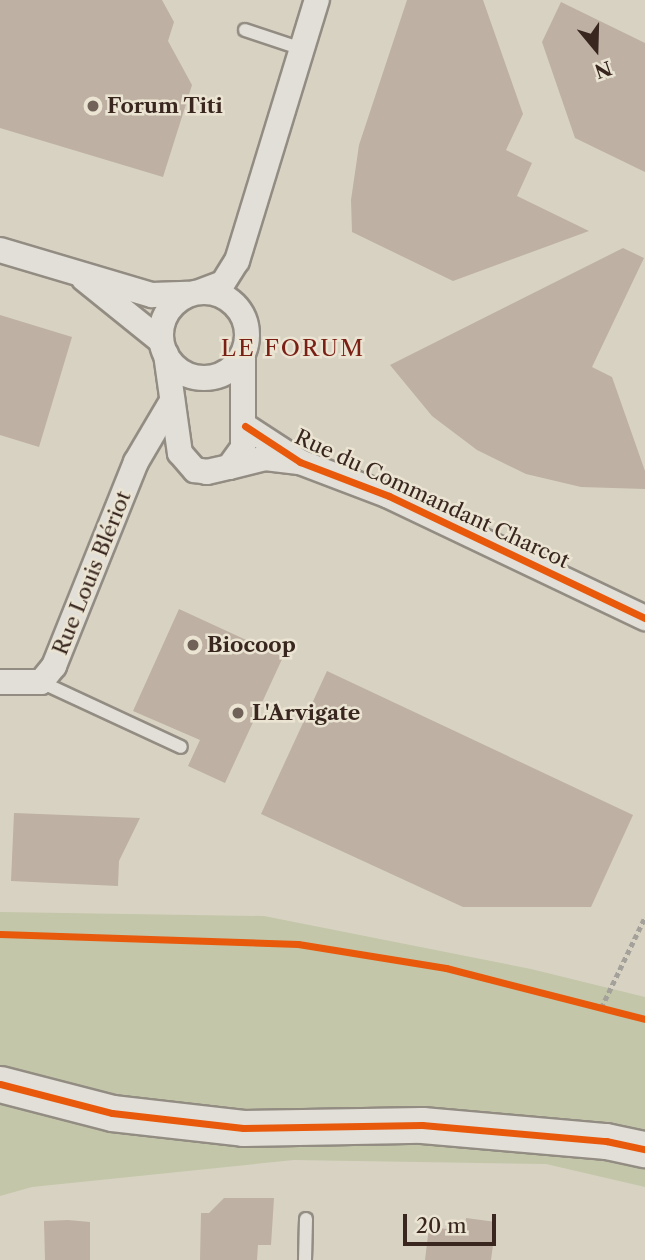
<!DOCTYPE html>
<meta charset="utf-8">
<style>
body{margin:0}
#map{position:relative;width:645px;height:1260px;overflow:hidden;background:#d8d2c3;font-family:"Libre Caslon Text",serif}
div>[style]{position:absolute}
.green>*{inset:0;background:#c3c6a8}
.building>*{inset:0;background:#beb0a3}
.path>*{height:4.5px;margin-top:-2.25px;transform-origin:0;background:repeating-linear-gradient(90deg,#a4a09a 0 5px,transparent 0 8.5px)}
.roads{filter:drop-shadow(2px 0 #928c83) drop-shadow(-2px 0 #928c83) drop-shadow(0 2px #928c83) drop-shadow(0 -2px #928c83)}
.lane>*{height:12px;margin:-6px;padding:0 6px;transform-origin:6px;border-radius:6px;background:#e1dfd7}
.street>*{height:24px;margin:-12px;padding:0 12px;transform-origin:12px;border-radius:12px;background:#e1dfd7}
.street>.ring{margin:-12px;padding:0;box-sizing:content-box;background:none;border:24px solid #e1dfd7;border-radius:50%}
.secondary>*{height:35px;margin:-17.5px;padding:0 17.5px;transform-origin:17.5px;border-radius:17.5px;background:#e1dfd7}
.cycleway>*{height:7px;margin:-3.5px;padding:0 3.5px;transform-origin:3.5px;border-radius:3.5px;background:#e8590c}
.dots>*{width:19px;height:19px;translate:-50% -50%;box-sizing:border-box;border:4px solid #ebe4d3;border-radius:50%}
span{translate:-50% -50%;white-space:nowrap;text-align:center;line-height:1.15;-webkit-text-stroke:5px #ebe4d3;paint-order:stroke}
.poi-label{font-size:21px;color:#38261f;font-weight:700}
.left{translate:0 -50%;text-align:left}
.street-label{font-size:21px;color:#38261f}
.neighbourhood-label{font-size:23px;color:#7a1f14;letter-spacing:2px}
.north{position:absolute;left:561px;top:14px;width:70px;height:70px;-webkit-text-stroke:5px #ebe4d3;paint-order:stroke;rotate:161deg;font-size:19px;font-weight:700;line-height:28px;text-align:center;color:#38261f}
.north::after{content:'';display:block;margin:auto;width:24px;height:32px;background:#38261f;clip-path:polygon(50% 0,100% 100%,50% 72%,0 100%)}
.scale{position:absolute;left:403px;top:1214px;width:93px;height:32px;box-sizing:border-box;border:4px solid #38261f;border-top:0;padding-left:9px;font-size:21px;line-height:24px;white-space:nowrap;color:#38261f;-webkit-text-stroke:5px #ebe4d3;paint-order:stroke}
</style>
<div id="map">
<div class="green">
<div style="clip-path:polygon(0 912px,264px 916px,531px 969px,645px 997px,645px 1187px,546px 1164px,294px 1160px,32px 1187px,0 1196px)"></div>
</div>
<div class="building">
<div style="clip-path:polygon(0 0,162px 0,174px 22px,168px 41px,192px 85px,163px 177px,0 128px)"></div>
<div style="clip-path:polygon(407px 0,483px 0,523px 114px,506px 150px,532px 163px,517px 196px,589px 231px,453px 281px,352px 232px,351px 200px,359px 145px)"></div>
<div style="clip-path:polygon(561px 2px,645px 43px,645px 172px,575px 138px,542px 42px)"></div>
<div style="clip-path:polygon(623px 248px,644px 258px,592px 367px,612px 377px,645px 471px,645px 489px,581px 487px,526px 474px,477px 450px,432px 416px,390px 365px)"></div>
<div style="clip-path:polygon(0 315px,72px 337px,39px 447px,0 435px)"></div>
<div style="clip-path:polygon(179px 609px,283px 657px,225px 783px,188px 766px,200px 740px,133px 711px)"></div>
<div style="clip-path:polygon(327px 671px,633px 815px,591px 907px,463px 907px,261px 814px)"></div>
<div style="clip-path:polygon(14px 813px,140px 818px,119px 861px,118px 886px,11px 881px)"></div>
<div style="clip-path:polygon(224px 1198px,274px 1198px,271px 1245px,258px 1245px,257px 1260px,200px 1260px,201px 1213px,209px 1213px)"></div>
<div style="clip-path:polygon(466px 1218px,496px 1222px,491px 1260px,425px 1260px,429px 1227px,465px 1231px)"></div>
<div style="clip-path:polygon(68px 1220px,90px 1222px,90px 1260px,45px 1260px,44px 1221px)"></div>
</div>
<div class="path">
<div style="left:601px;top:1008px;width:101px;rotate:-64.2deg"></div>
</div>
<div class="roads">
<div class="lane">
<div style="left:245px;top:30px;width:60px;rotate:18.4deg"></div>
<div style="left:41px;top:682px;width:154px;rotate:24.9deg"></div>
<div style="left:305px;top:1260px;width:41px;rotate:-88.6deg"></div>
</div>
<div class="street">
<div style="left:0;top:250px;width:159px;rotate:16.5deg"></div>
<div style="left:152px;top:295px;width:36px;rotate:-2deg"></div>
<div style="left:84px;top:279px;width:99px;rotate:38.8deg"></div>
<div style="left:202px;top:291px;width:22px;rotate:-21deg"></div>
<div style="left:223px;top:283px;width:26px;rotate:-58deg"></div>
<div style="left:237px;top:261px;width:273px;rotate:-73deg"></div>
<div class="ring" style="left:161px;top:292px;width:62px;height:62px"></div>
<div style="left:166px;top:354px;width:100px;rotate:82deg"></div>
<div style="left:180px;top:453px;width:23px;rotate:49deg"></div>
<div style="left:195px;top:470px;width:12px;rotate:9deg"></div>
<div style="left:207px;top:472px;width:23px;rotate:-13deg"></div>
<div style="left:229px;top:467px;width:24px;rotate:-54deg"></div>
<div style="left:243px;top:448px;width:94px;rotate:-90deg"></div>
<div style="left:245px;top:426px;width:66px;rotate:33.2deg"></div>
<div style="left:300px;top:462px;width:95px;rotate:20.9deg"></div>
<div style="left:389px;top:496px;width:284px;rotate:25.5deg"></div>
<div style="left:229px;top:467px;width:37px;rotate:-14deg"></div>
<div style="left:265px;top:458px;width:34px;rotate:7deg"></div>
<div style="left:0;top:682px;width:41px"></div>
<div style="left:41px;top:682px;width:21px;rotate:-51deg"></div>
<div style="left:54px;top:666px;width:220px;rotate:-68.1deg"></div>
<div style="left:136px;top:462px;width:71px;rotate:-59.5deg"></div>
</div>
<div class="secondary">
<div style="left:0;top:1084px;width:116px;rotate:14.5deg"></div>
<div style="left:112px;top:1113px;width:132px;rotate:6.5deg"></div>
<div style="left:243px;top:1128px;width:179px;rotate:-1deg"></div>
<div style="left:422px;top:1125px;width:185px;rotate:5deg"></div>
<div style="left:606px;top:1141px;width:40px;rotate:12deg"></div>
</div>
</div>
<div class="cycleway">
<div style="left:245px;top:426px;width:66px;rotate:33.2deg"></div>
<div style="left:300px;top:462px;width:95px;rotate:20.9deg"></div>
<div style="left:389px;top:496px;width:284px;rotate:25.5deg"></div>
<div style="left:0;top:934px;width:298px;rotate:1.9deg"></div>
<div style="left:298px;top:944px;width:150px;rotate:9.2deg"></div>
<div style="left:446px;top:968px;width:205px;rotate:14.4deg"></div>
<div style="left:0;top:1084px;width:116px;rotate:14.5deg"></div>
<div style="left:112px;top:1113px;width:132px;rotate:6.5deg"></div>
<div style="left:243px;top:1128px;width:179px;rotate:-1deg"></div>
<div style="left:422px;top:1125px;width:185px;rotate:5deg"></div>
<div style="left:606px;top:1141px;width:40px;rotate:12deg"></div>
</div>
<div class="dots">
<div style="left:93px;top:106px;background:#706258"></div>
<div style="left:193px;top:645px;background:#706258"></div>
<div style="left:238px;top:713px;background:#706258"></div>
</div>
<div class="poi-label">
<span class="left" style="left:107px;top:106px">Forum Titi</span>
<span class="left" style="left:207px;top:645px">Biocoop</span>
<span class="left" style="left:252px;top:713px">L'Arvigate</span>
</div>
<div class="street-label">
<span style="left:432px;top:499px;rotate:25deg">Rue du Commandant Charcot</span>
<span style="left:92px;top:573px;rotate:-68deg">Rue Louis Blériot</span>
</div>
<div class="neighbourhood-label">
<span style="left:293px;top:348px">LE FORUM</span>
</div>
<div class="north">N</div>
<div class="scale">20 m</div>
</div>
